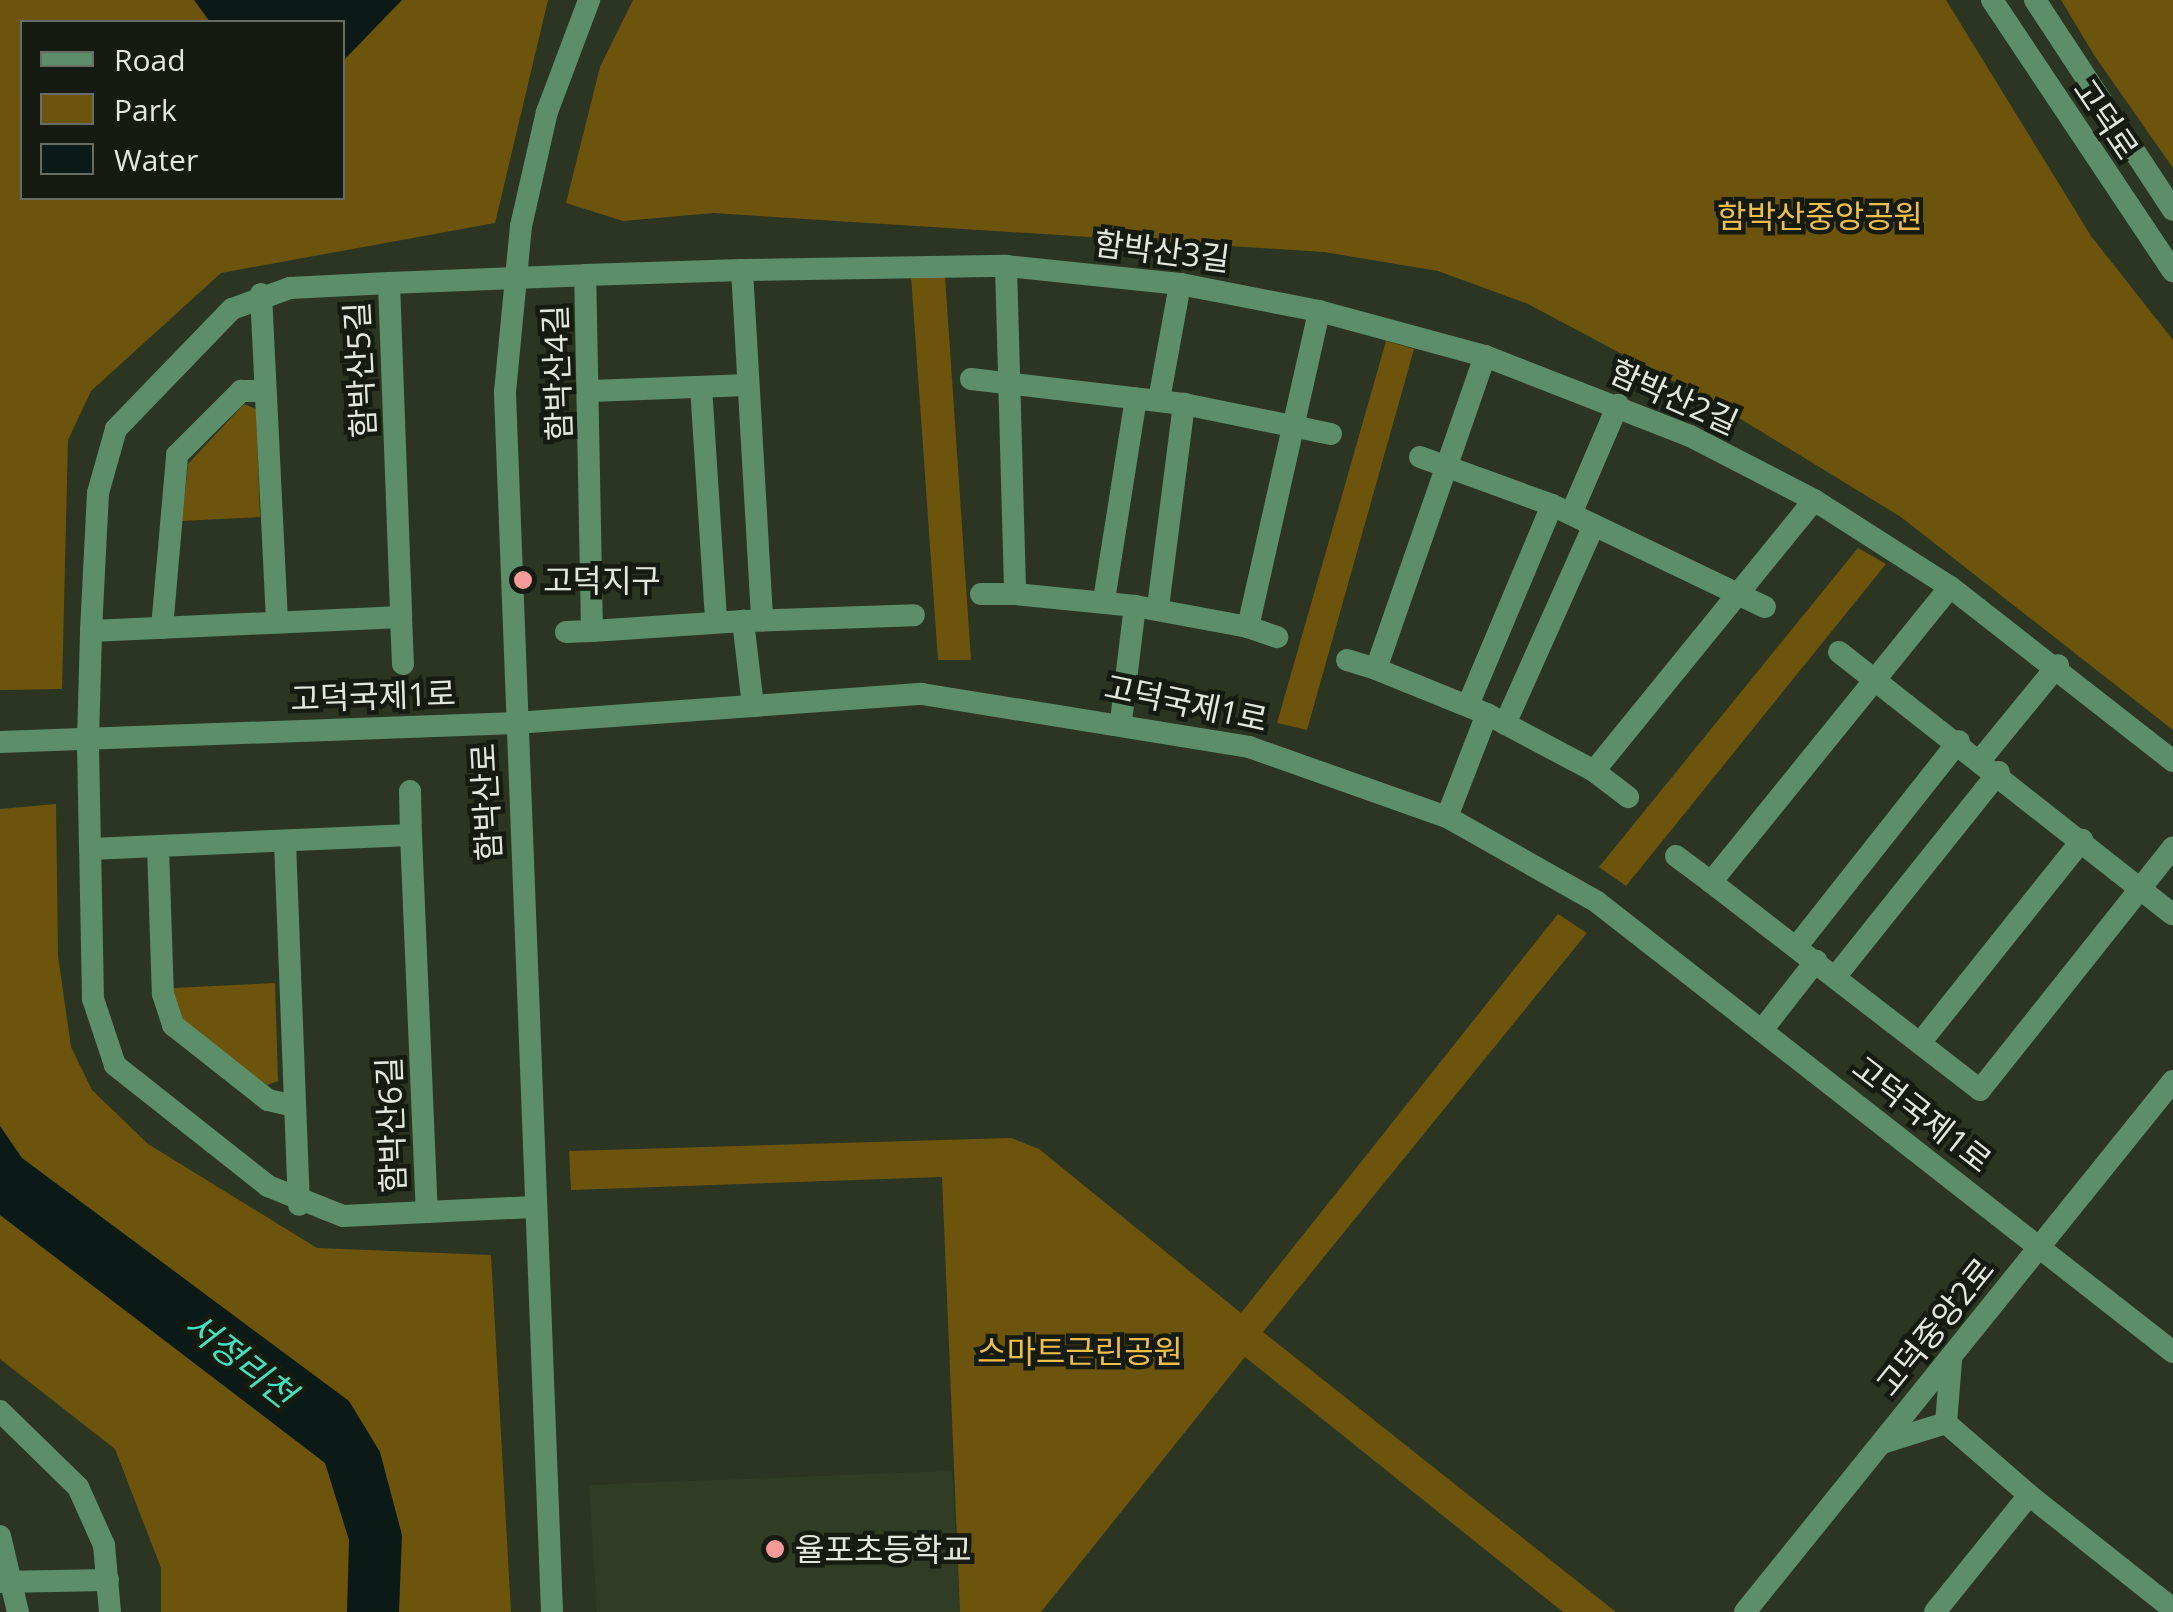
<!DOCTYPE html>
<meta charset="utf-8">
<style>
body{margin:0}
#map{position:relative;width:2173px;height:1612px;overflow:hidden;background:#2b3522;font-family:"Open Sans","Noto Sans KR",sans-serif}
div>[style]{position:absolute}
.built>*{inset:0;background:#303d24}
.green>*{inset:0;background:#6d540d}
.water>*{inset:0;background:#0b1a16}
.minor>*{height:22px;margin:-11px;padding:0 11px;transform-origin:11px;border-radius:11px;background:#5c8e6a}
.dots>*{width:28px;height:28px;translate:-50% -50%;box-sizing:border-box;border:5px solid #161b12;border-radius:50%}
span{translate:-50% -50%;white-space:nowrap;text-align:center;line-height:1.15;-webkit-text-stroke:9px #161b12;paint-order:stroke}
.street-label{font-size:32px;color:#e2e8dc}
.park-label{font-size:32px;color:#eebf4b}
.poi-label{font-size:32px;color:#e2e8dc}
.left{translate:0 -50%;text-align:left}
.water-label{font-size:35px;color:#41e2bd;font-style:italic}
.legend{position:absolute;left:20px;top:20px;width:325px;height:180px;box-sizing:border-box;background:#161b12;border:2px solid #686d63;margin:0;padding:12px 18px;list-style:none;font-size:30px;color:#e2e8dc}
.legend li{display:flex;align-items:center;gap:20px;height:50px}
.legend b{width:50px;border:2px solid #686d63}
</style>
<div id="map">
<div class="built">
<div style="clip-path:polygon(952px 1471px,960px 1612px,597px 1612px,589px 1485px)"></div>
</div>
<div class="green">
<div style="clip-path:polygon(evenodd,0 0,548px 0,495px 223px,221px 273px,91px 391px,68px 440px,62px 689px,0 690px,0 0,22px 22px,342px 22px,342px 198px,22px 198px,22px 22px)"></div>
<div style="clip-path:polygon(633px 0,1946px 0,2091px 236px,2173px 340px,2173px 730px,1901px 517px,1716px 404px,1528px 304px,1438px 271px,1324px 252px,713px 213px,623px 221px,566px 203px,600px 67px)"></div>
<div style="clip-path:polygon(2061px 0,2173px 0,2173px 168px,2094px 55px)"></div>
<div style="clip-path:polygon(911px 276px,945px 276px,971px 660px,938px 660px)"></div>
<div style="clip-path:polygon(1386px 341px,1414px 349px,1307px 730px,1277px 723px)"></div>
<div style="clip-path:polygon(244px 404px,256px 409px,260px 517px,182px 521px,188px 464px)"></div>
<div style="clip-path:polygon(1858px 548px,1886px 564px,1626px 886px,1599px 867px)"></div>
<div style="clip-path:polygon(56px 804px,58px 956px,71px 1047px,92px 1090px,148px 1144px,317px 1248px,491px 1255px,511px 1612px,161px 1612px,161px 1568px,115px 1449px,0 1359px,0 809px)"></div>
<div style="clip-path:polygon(1558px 914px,1587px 933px,1263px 1332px,1616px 1612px,1563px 1612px,1245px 1357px,1041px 1612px,960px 1612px,942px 1177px,571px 1190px,569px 1151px,1011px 1138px,1039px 1149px,1241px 1313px)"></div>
<div style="clip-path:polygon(275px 983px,278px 1081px,267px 1085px,181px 1021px,173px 988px)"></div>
</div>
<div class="water">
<div style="clip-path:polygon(194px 0,402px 0,343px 61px,342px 22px,210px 22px)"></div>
<div style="clip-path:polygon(0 1126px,22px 1158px,349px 1401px,380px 1452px,402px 1535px,399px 1612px,347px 1612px,349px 1540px,325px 1463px,0 1215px)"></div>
</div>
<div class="minor">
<div style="left:1992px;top:0;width:326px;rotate:56.3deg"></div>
<div style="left:2035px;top:0;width:251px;rotate:56.7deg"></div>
<div style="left:742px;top:270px;width:264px;rotate:-0.9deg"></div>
<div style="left:389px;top:283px;width:196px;rotate:-2.3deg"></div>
<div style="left:261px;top:294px;width:329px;rotate:87.2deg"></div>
<div style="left:1319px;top:311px;width:172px;rotate:15.2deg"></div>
<div style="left:971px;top:379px;width:214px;rotate:6.7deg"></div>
<div style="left:1184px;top:404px;width:150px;rotate:11.5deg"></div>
<div style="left:701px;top:387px;width:235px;rotate:86.3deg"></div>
<div style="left:591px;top:391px;width:157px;rotate:-2.2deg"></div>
<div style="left:1159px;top:400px;width:118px;rotate:-79.7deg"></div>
<div style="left:1420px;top:457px;width:140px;rotate:20deg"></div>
<div style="left:1552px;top:505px;width:236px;rotate:25.6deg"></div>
<div style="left:1814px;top:500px;width:161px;rotate:32.6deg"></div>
<div style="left:1571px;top:514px;width:119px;rotate:-66.7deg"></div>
<div style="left:981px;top:594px;width:34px"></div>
<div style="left:1104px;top:600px;width:204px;rotate:-81deg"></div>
<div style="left:1158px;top:607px;width:205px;rotate:-82.7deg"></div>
<div style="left:401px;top:617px;width:47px;rotate:87.6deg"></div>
<div style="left:746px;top:621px;width:168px;rotate:-2deg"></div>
<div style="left:1248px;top:627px;width:31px;rotate:19deg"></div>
<div style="left:162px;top:628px;width:174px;rotate:-85deg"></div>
<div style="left:177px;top:455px;width:91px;rotate:-45deg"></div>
<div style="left:241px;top:391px;width:24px"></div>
<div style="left:566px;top:632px;width:26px;rotate:-2deg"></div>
<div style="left:1839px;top:652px;width:424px;rotate:38.2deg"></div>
<div style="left:1347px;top:660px;width:30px;rotate:17deg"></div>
<div style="left:1468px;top:705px;width:217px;rotate:-67.2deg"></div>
<div style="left:753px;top:706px;width:86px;rotate:-96.7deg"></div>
<div style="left:743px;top:621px;width:151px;rotate:176.2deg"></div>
<div style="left:592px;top:631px;width:356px;rotate:-91.1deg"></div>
<div style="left:585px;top:275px;width:157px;rotate:-1.8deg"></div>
<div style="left:742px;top:270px;width:351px;rotate:86.7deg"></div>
<div style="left:1121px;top:721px;width:116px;rotate:-83.1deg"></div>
<div style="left:1135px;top:606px;width:115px;rotate:10.5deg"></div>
<div style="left:1248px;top:627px;width:324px;rotate:-77.3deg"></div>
<div style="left:1319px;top:311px;width:142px;rotate:-169deg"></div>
<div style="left:1180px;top:284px;width:175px;rotate:-174.1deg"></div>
<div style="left:1006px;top:266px;width:328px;rotate:88.4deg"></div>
<div style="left:1015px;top:594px;width:121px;rotate:5.7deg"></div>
<div style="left:1505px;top:724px;width:218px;rotate:-65.9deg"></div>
<div style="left:0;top:742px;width:515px;rotate:-2.11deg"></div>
<div style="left:515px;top:723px;width:408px;rotate:-4.1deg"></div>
<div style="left:922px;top:694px;width:331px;rotate:9.2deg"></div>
<div style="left:1249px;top:747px;width:210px;rotate:19.5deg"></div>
<div style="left:1447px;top:817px;width:172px;rotate:29.5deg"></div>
<div style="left:1597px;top:902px;width:731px;rotate:38deg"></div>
<div style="left:1982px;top:758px;width:120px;rotate:-50.7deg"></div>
<div style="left:2173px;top:761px;width:283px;rotate:-142deg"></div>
<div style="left:1950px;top:587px;width:380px;rotate:129deg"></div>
<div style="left:1711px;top:882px;width:340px;rotate:37.7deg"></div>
<div style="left:1980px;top:1090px;width:310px;rotate:-51.5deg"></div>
<div style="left:1594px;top:771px;width:43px;rotate:37.4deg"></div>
<div style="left:410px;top:791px;width:44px;rotate:88.7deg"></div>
<div style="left:1447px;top:817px;width:110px;rotate:-68.8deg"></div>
<div style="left:1487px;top:714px;width:121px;rotate:28deg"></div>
<div style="left:1594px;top:771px;width:349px;rotate:-50.9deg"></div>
<div style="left:1814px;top:500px;width:140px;rotate:-152.7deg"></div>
<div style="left:1690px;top:436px;width:220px;rotate:-158.7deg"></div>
<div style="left:1485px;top:356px;width:331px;rotate:109.2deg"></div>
<div style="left:1376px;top:669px;width:120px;rotate:22.1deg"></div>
<div style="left:285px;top:842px;width:363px;rotate:87.8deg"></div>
<div style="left:158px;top:847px;width:147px;rotate:88.1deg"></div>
<div style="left:163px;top:994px;width:33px;rotate:72deg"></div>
<div style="left:173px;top:1025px;width:121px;rotate:38.3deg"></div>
<div style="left:268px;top:1100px;width:27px;rotate:13deg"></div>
<div style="left:90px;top:849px;width:321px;rotate:-2.5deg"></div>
<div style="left:411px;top:835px;width:377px;rotate:87.6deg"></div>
<div style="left:427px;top:1212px;width:84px;rotate:177.3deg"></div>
<div style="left:343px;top:1216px;width:81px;rotate:-158.2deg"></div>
<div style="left:268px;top:1186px;width:195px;rotate:-141.7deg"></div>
<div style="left:115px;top:1065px;width:70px;rotate:-108.4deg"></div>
<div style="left:93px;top:999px;width:150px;rotate:-91.1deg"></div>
<div style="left:90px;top:849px;width:109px;rotate:-91.1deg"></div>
<div style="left:88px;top:740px;width:109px;rotate:-88.4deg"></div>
<div style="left:91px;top:631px;width:138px;rotate:-87.1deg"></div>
<div style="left:98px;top:493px;width:66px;rotate:-74.3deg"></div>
<div style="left:116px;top:429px;width:167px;rotate:-46deg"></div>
<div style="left:232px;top:309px;width:62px;rotate:-19.9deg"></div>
<div style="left:290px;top:288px;width:99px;rotate:-2.9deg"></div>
<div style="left:389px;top:283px;width:334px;rotate:87.9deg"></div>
<div style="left:401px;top:617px;width:310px;rotate:177.4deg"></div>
<div style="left:1676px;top:856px;width:44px;rotate:36.6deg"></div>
<div style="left:1797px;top:946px;width:261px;rotate:-51.7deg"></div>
<div style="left:1836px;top:976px;width:261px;rotate:-51.4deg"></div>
<div style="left:1762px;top:1030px;width:88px;rotate:-52deg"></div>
<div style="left:1920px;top:1043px;width:260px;rotate:-51.4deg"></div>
<div style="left:427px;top:1212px;width:106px;rotate:-2.7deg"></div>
<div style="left:0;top:1411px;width:109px;rotate:44.3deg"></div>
<div style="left:78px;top:1487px;width:64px;rotate:65.9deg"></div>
<div style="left:104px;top:1545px;width:67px;rotate:84.9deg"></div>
<div style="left:1946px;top:1423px;width:110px;rotate:40.9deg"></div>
<div style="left:1946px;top:1423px;width:62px;rotate:-85.4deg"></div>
<div style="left:1882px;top:1443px;width:67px;rotate:-17.4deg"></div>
<div style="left:0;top:1536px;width:78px;rotate:76.7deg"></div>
<div style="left:0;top:1582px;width:108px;rotate:-1.1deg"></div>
<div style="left:552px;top:1612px;width:1221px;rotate:-92.21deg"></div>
<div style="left:505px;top:392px;width:167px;rotate:-84.5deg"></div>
<div style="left:521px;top:226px;width:117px;rotate:-77.2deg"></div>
<div style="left:547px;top:112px;width:120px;rotate:-69.4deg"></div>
<div style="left:1745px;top:1612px;width:682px;rotate:-51.13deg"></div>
<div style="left:1935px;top:1612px;width:150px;rotate:-51.2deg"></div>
<div style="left:2029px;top:1495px;width:184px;rotate:38.4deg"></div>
</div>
<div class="dots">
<div style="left:523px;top:580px;background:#f59b99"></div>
<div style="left:775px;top:1549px;background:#f59b99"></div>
</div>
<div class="street-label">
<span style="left:2106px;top:119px;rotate:56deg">고덕로</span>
<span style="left:1162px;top:251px;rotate:7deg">함박산3길</span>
<span style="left:360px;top:370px;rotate:-93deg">함박산5길</span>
<span style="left:557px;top:373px;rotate:-92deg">함박산4길</span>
<span style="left:1674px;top:397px;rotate:24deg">함박산2길</span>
<span style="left:373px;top:696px;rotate:-2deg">고덕국제1로</span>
<span style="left:1186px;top:703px;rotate:12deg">고덕국제1로</span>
<span style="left:486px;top:802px;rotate:-93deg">함박산로</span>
<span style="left:1922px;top:1114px;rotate:38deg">고덕국제1로</span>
<span style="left:391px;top:1125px;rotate:-92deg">함박산6길</span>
<span style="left:1935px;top:1327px;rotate:-51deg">고덕중앙2로</span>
</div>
<div class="park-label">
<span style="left:1820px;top:216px">함박산중앙공원</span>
<span style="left:1080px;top:1351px">스마트근린공원</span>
</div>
<div class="poi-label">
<span class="left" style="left:543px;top:580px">고덕지구</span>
<span class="left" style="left:795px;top:1549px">율포초등학교</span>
</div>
<div class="water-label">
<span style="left:240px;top:1359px;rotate:38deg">서정리천</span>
</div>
<ul class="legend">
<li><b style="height:12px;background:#5c8e6a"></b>Road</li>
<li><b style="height:28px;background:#6d540d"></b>Park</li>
<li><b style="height:28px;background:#0b1a16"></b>Water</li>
</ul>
</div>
